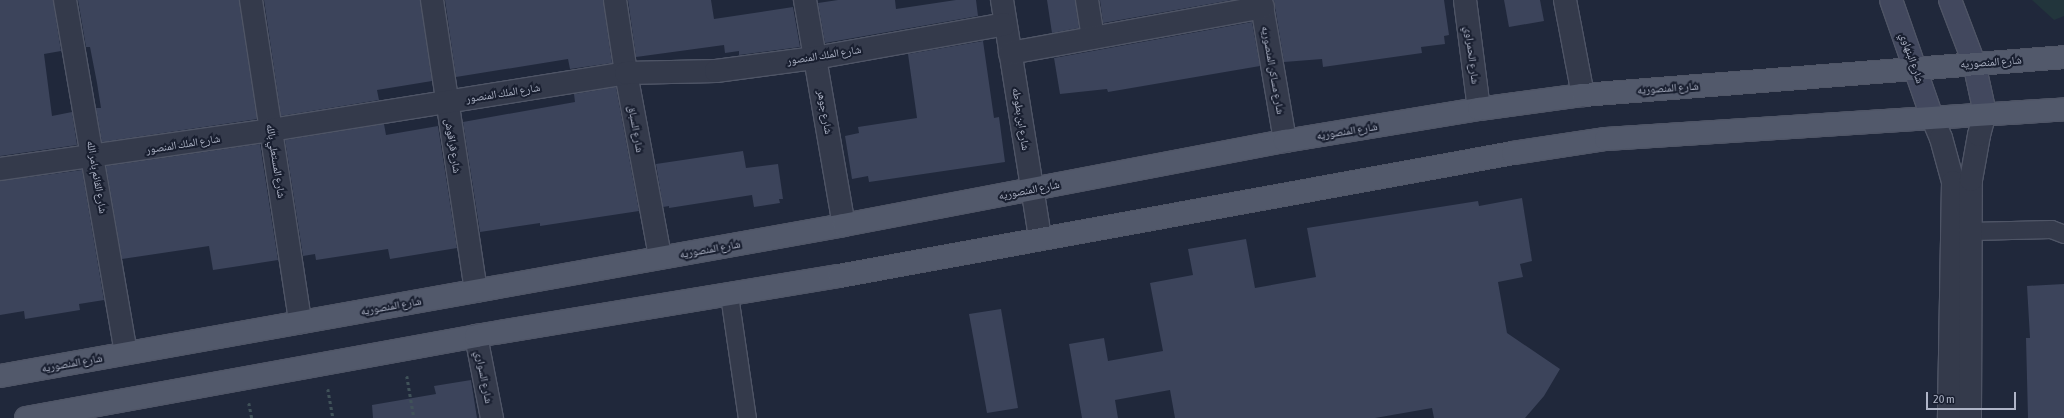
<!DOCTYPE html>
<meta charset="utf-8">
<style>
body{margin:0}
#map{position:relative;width:2064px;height:418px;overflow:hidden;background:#20283b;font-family:"Asap Condensed","Noto Naskh Arabic",sans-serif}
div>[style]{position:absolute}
.green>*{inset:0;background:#22353c}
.building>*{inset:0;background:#3c445b}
.path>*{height:2.5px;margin-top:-1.25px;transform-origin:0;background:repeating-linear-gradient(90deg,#405259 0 3px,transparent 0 6px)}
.roads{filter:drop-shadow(1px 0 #4f5566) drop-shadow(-1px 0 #4f5566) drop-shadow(0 1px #4f5566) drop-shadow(0 -1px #4f5566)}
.service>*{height:17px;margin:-8.5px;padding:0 8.5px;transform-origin:8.5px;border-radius:8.5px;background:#343a4b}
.minor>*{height:22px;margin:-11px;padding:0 11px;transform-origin:11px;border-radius:11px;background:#343a4b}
.secondary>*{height:22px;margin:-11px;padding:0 11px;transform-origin:11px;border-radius:11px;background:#42485e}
.primary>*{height:22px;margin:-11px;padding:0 11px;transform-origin:11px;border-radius:11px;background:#52596b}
span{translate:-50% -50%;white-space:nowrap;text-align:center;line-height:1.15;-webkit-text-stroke:4px #191f30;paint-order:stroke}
.street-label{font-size:11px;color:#afb5c7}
.scale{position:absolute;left:1926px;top:392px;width:90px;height:18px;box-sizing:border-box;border:2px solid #afb5c7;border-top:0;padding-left:5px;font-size:12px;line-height:14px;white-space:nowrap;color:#afb5c7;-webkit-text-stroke:3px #191f30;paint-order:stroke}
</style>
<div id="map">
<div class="green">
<div style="clip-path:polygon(2032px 0,2064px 0,2064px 16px,2054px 20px)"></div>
</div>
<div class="building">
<div style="clip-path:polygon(0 0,53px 0,61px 51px,44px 54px,52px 116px,72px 112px,77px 145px,0 156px)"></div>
<div style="clip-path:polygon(78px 0,239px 0,257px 119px,102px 142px,96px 108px,101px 108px,97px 83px,90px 47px,86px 47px)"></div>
<div style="clip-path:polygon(264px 0,420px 0,432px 81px,377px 90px,379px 100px,281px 116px)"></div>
<div style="clip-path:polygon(445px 0,603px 0,612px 63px,570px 69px,568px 59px,456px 77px)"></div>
<div style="clip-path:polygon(628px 0,711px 0,714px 19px,793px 7px,800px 47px,739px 55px,739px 51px,725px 53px,724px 45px,636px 57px)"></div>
<div style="clip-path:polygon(838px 0,895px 0,896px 9px,956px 0,976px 0,978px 16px,825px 43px,818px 3px)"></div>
<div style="clip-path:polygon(1047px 0,1075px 0,1079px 28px,1052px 33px)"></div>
<div style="clip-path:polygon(1100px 0,1232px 0,1103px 23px)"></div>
<div style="clip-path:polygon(1274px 0,1444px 0,1449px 35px,1444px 36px,1445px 44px,1421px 47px,1422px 53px,1323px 67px,1322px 59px,1284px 62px)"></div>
<div style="clip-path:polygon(1504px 0,1540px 0,1544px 21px,1509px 27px)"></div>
<div style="clip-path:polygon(1252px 22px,1260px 66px,1108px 92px,1107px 89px,1060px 94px,1054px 58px)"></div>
<div style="clip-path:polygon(983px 41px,994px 118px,999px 117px,1005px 162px,869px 182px,868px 176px,852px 179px,845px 136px,859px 133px,858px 127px,917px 118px,908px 54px)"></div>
<div style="clip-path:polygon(616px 87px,639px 211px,540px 226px,540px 223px,480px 232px,463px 122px,575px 102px,574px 94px)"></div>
<div style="clip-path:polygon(384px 124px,386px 135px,438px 126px,457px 248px,390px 259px,388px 249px,316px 260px,315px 254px,303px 256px,285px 140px)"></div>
<div style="clip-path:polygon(260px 144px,278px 260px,213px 270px,209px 246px,122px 259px,106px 166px)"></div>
<div style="clip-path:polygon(743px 151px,746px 168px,778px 164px,783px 199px,779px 199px,780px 203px,754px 207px,752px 195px,669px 208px,669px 206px,663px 207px,656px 164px)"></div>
<div style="clip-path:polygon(82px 170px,104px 300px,79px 304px,80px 310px,25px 319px,24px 311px,0 315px,0 181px)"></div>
<div style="clip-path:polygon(1522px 198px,1532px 261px,1520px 264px,1523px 277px,1498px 282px,1507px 333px,1560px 369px,1544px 396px,1525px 418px,1434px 418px,1432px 408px,1375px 418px,1175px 418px,1170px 390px,1115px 400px,1118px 418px,1082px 418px,1069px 344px,1104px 338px,1108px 361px,1163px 351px,1150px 283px,1193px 275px,1188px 249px,1246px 239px,1255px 288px,1316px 277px,1307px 228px,1478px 201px,1479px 206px)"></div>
<div style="clip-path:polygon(2064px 284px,2064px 418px,2028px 418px,2026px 338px,2030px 338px,2027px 286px)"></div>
<div style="clip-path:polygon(1001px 309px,1018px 408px,987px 413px,969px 314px)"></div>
<div style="clip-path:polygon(471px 380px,477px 418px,373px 418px,372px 405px,436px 394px,434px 386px)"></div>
</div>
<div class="path">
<div style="left:407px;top:376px;width:43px;rotate:80.5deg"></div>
<div style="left:328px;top:389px;width:29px;rotate:80deg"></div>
<div style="left:249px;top:403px;width:15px;rotate:79deg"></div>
</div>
<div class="roads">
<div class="service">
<div style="left:1971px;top:231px;width:80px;rotate:-1.4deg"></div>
<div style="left:2051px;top:229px;width:14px;rotate:21deg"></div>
<div style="left:729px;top:295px;width:124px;rotate:81.7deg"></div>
</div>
<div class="minor">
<div style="left:65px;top:0;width:358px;rotate:80.2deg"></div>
<div style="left:251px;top:0;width:326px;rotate:81.3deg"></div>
<div style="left:432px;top:0;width:294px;rotate:81.4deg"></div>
<div style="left:615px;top:0;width:74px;rotate:81.4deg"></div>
<div style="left:626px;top:73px;width:187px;rotate:79.5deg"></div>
<div style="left:805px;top:0;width:228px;rotate:80.2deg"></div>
<div style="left:1002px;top:0;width:241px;rotate:80.9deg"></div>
<div style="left:1087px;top:0;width:38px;rotate:81deg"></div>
<div style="left:1261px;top:0;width:143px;rotate:80.3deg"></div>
<div style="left:1465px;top:0;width:110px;rotate:82.7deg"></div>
<div style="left:1565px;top:0;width:97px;rotate:79.3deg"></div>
<div style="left:1010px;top:53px;width:257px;rotate:-10.3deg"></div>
<div style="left:1932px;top:117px;width:23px;rotate:67deg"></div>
<div style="left:1941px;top:138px;width:46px;rotate:74.7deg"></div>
<div style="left:1953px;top:182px;width:236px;rotate:91deg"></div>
<div style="left:0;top:169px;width:274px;rotate:-8.2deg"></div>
<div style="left:271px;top:130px;width:360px;rotate:-9.1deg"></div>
<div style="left:626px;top:73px;width:90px;rotate:-1.3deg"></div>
<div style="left:716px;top:71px;width:100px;rotate:-7.5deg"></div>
<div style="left:815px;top:58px;width:193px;rotate:-10.1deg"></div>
<div style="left:476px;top:336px;width:84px;rotate:79deg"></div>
<div style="left:1970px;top:418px;width:238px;rotate:-89.8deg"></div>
<div style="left:1971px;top:180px;width:46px;rotate:-79.9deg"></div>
<div style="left:1979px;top:135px;width:23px;rotate:-75deg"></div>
</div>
<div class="secondary">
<div style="left:1891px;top:0;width:124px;rotate:70.7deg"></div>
<div style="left:1950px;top:0;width:67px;rotate:69.1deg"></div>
<div style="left:1974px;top:63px;width:51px;rotate:77.6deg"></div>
</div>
<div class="primary">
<div style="left:0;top:376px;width:857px;rotate:-10.14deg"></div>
<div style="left:844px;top:225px;width:449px;rotate:-10.8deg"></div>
<div style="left:1285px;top:141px;width:197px;rotate:-9.4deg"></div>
<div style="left:1479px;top:109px;width:105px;rotate:-7.7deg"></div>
<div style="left:1583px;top:95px;width:482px;rotate:-4.5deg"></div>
<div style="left:26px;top:418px;width:457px;rotate:-10.3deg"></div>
<div style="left:476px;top:336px;width:368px;rotate:-9.4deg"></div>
<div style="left:839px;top:276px;width:685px;rotate:-10.34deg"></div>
<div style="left:1513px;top:153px;width:94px;rotate:-8.6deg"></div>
<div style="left:1606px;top:139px;width:459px;rotate:-3.7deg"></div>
</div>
</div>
<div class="street-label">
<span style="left:824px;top:55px;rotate:-9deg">شارع الملك المنصور</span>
<span style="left:1472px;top:55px;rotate:83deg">شارع الحمراوي</span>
<span style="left:1912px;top:58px;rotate:71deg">شارع البنهاوي</span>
<span style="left:1991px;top:62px;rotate:-4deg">شارع المنصوريه</span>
<span style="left:1273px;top:70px;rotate:80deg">شارع مساكن المنصوريه</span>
<span style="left:1668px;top:88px;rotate:-4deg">شارع المنصوريه</span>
<span style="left:503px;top:93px;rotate:-9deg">شارع الملك المنصور</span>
<span style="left:825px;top:112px;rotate:80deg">شارع جوهر</span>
<span style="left:1021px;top:119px;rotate:81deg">شارع ابن بطوطه</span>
<span style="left:636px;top:129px;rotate:80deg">شارع السباق</span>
<span style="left:1347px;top:131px;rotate:-9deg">شارع المنصوريه</span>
<span style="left:183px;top:144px;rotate:-9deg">شارع الملك المنصور</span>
<span style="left:453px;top:146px;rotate:81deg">شارع قراقوش</span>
<span style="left:276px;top:161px;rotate:81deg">شارع المستعلي بالله</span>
<span style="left:97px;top:177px;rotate:80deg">شارع القائم بامر الله</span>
<span style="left:1029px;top:190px;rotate:-11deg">شارع المنصوريه</span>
<span style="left:710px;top:249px;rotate:-10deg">شارع المنصوريه</span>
<span style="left:391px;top:306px;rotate:-10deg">شارع المنصوريه</span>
<span style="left:72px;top:363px;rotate:-10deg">شارع المنصوريه</span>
<span style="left:484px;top:377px;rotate:79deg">شارع السواري</span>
</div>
<div class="scale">20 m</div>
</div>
